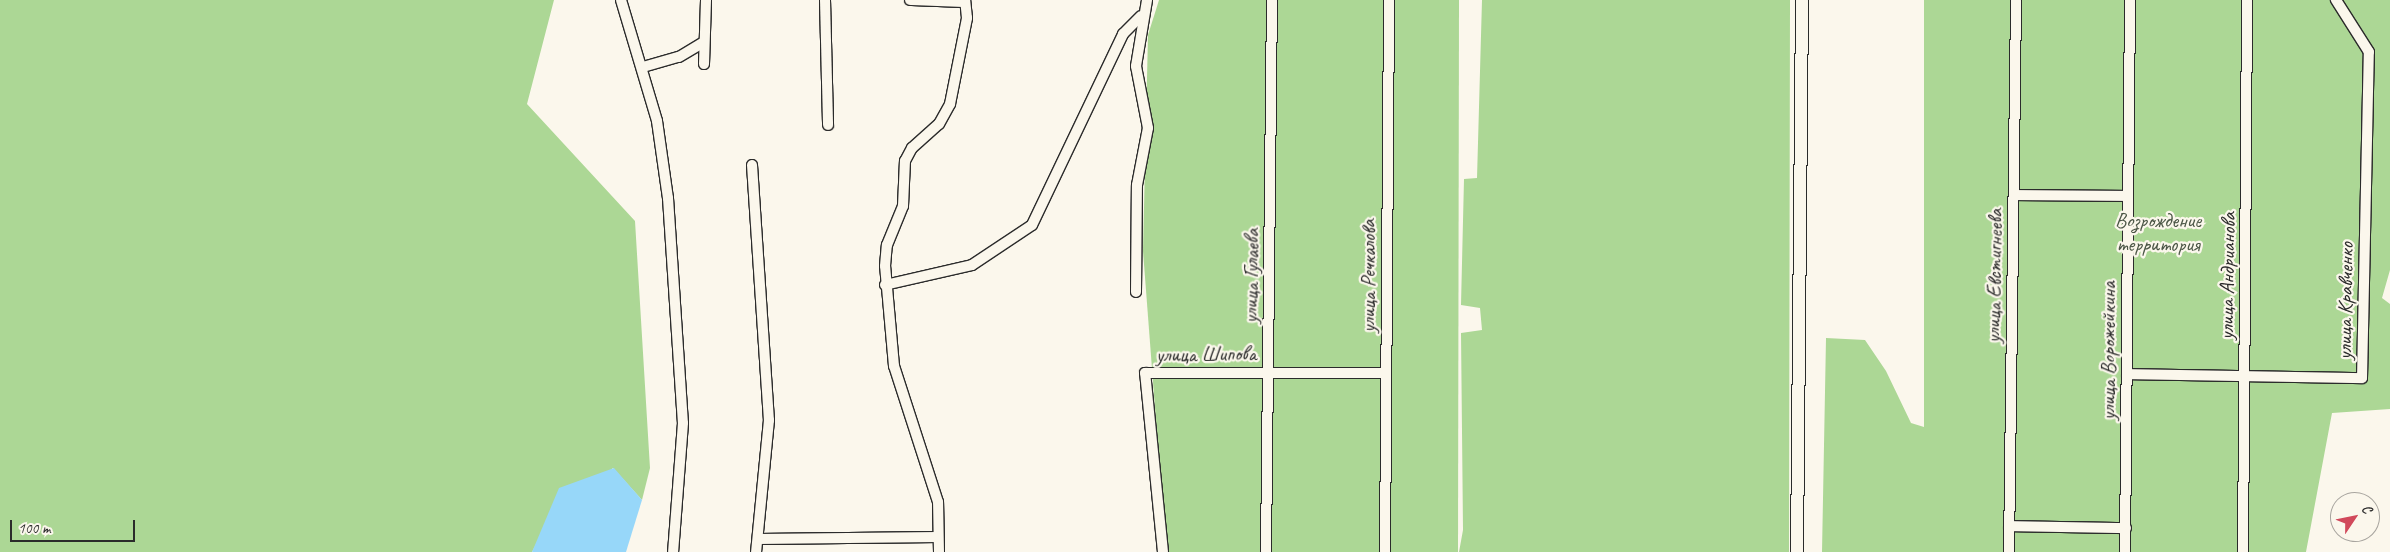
<!DOCTYPE html>
<meta charset="utf-8">
<style>
body{margin:0}
#map{position:relative;width:2390px;height:552px;overflow:hidden;background:#fbf7ec;font-family:Caveat,sans-serif}
div>[style]{position:absolute}
.green>*{inset:0;background:#acd795}
.water>*{inset:0;background:#97d7f9}
.roads{filter:drop-shadow(1px 0 #2b2b2b) drop-shadow(-1px 0 #2b2b2b) drop-shadow(0 1px #2b2b2b) drop-shadow(0 -1px #2b2b2b)}
.minor>*{height:10px;margin:-5px;padding:0 5px;transform-origin:5px;border-radius:5px;background:#fbf7ec}
.major>*{height:12px;margin:-6px;padding:0 6px;transform-origin:6px;border-radius:6px;background:#fbf7ec}
span{translate:-50% -50%;white-space:nowrap;text-align:center;line-height:1.15;-webkit-text-stroke:4.5px #fbf7ec;paint-order:stroke}
.park-label{font-size:21px;color:#4b5646}
.street-label{font-size:21px;color:#2b2b2b}
.north{position:absolute;left:2330px;top:492px;width:50px;height:50px;box-sizing:border-box;background:#fbf7ec;border:1px solid #a8a59f;border-radius:50%;rotate:56deg;font-size:14px;font-weight:700;line-height:20px;text-align:center;color:#2b2b2b}
.north::after{content:'';display:block;margin:auto;width:18px;height:22px;background:#d1495b;clip-path:polygon(50% 0,100% 100%,50% 72%,0 100%)}
.scale{position:absolute;left:10px;top:520px;width:125px;height:22px;box-sizing:border-box;border:2px solid #2b2b2b;border-top:0;padding-left:6px;font-size:15px;line-height:18px;white-space:nowrap;color:#2b2b2b;-webkit-text-stroke:4px #fbf7ec;paint-order:stroke}
</style>
<div id="map">
<div class="green">
<div style="clip-path:polygon(0 0,554px 0,527px 104px,635px 221px,650px 468px,642px 500px,613px 468px,544px 529px,532px 552px,0 552px)"></div>
<div style="clip-path:polygon(1159px 0,1459px 0,1458px 552px,1166px 552px,1143px 251px,1148px 35px)"></div>
<div style="clip-path:polygon(1482px 0,1790px 0,1789px 552px,1459px 552px,1463px 530px,1461px 333px,1482px 330px,1480px 308px,1461px 305px,1464px 179px,1477px 178px)"></div>
<div style="clip-path:polygon(1924px 0,2390px 0,2390px 270px,2382px 298px,2390px 304px,2390px 409px,2332px 413px,2306px 552px,1822px 552px,1826px 338px,1865px 340px,1886px 371px,1911px 423px,1924px 427px)"></div>
</div>
<div class="water">
<div style="clip-path:polygon(614px 468px,642px 500px,626px 552px,532px 552px,559px 488px)"></div>
</div>
<div class="roads">
<div class="minor">
<div style="left:621px;top:0;width:126px;rotate:73.4deg"></div>
<div style="left:657px;top:121px;width:78px;rotate:81.9deg"></div>
<div style="left:668px;top:198px;width:225px;rotate:86.2deg"></div>
<div style="left:683px;top:423px;width:129px;rotate:94.4deg"></div>
<div style="left:825px;top:0;width:125px;rotate:88.6deg"></div>
<div style="left:910px;top:0;width:55px;rotate:2.1deg"></div>
<div style="left:704px;top:64px;width:64px;rotate:-88.2deg"></div>
<div style="left:643px;top:67px;width:37px;rotate:-16deg"></div>
<div style="left:679px;top:57px;width:27px;rotate:-31deg"></div>
<div style="left:752px;top:165px;width:256px;rotate:86.2deg"></div>
<div style="left:769px;top:420px;width:133px;rotate:95.6deg"></div>
<div style="left:2015px;top:195px;width:113px;rotate:0.5deg"></div>
<div style="left:885px;top:285px;width:89px;rotate:-12.9deg"></div>
<div style="left:972px;top:265px;width:72px;rotate:-33.7deg"></div>
<div style="left:1032px;top:225px;width:212px;rotate:-64.5deg"></div>
<div style="left:1123px;top:34px;width:25px;rotate:-45deg"></div>
<div style="left:1136px;top:292px;width:107px;rotate:-89.5deg"></div>
<div style="left:1137px;top:185px;width:58px;rotate:-79.1deg"></div>
<div style="left:1148px;top:128px;width:63px;rotate:-101deg"></div>
<div style="left:1136px;top:66px;width:67px;rotate:-80.5deg"></div>
<div style="left:2127px;top:374px;width:235px;rotate:1deg"></div>
<div style="left:2362px;top:378px;width:326px;rotate:-88.8deg"></div>
<div style="left:2369px;top:52px;width:62px;rotate:-122.4deg"></div>
<div style="left:2009px;top:526px;width:117px;rotate:1deg"></div>
<div style="left:758px;top:539px;width:180px;rotate:-0.6deg"></div>
<div style="left:939px;top:552px;width:50px;rotate:-91.1deg"></div>
<div style="left:938px;top:502px;width:143px;rotate:-107.9deg"></div>
<div style="left:894px;top:366px;width:100px;rotate:-95.1deg"></div>
<div style="left:885px;top:266px;width:21px;rotate:-85deg"></div>
<div style="left:887px;top:245px;width:42px;rotate:-67.7deg"></div>
<div style="left:903px;top:206px;width:45px;rotate:-87.5deg"></div>
<div style="left:905px;top:161px;width:15px;rotate:-62deg"></div>
<div style="left:912px;top:148px;width:36px;rotate:-42deg"></div>
<div style="left:939px;top:124px;width:23px;rotate:-61deg"></div>
<div style="left:950px;top:104px;width:88px;rotate:-78.8deg"></div>
<div style="left:967px;top:18px;width:18px;rotate:-96deg"></div>
<div style="left:1163px;top:552px;width:180px;rotate:-95.7deg"></div>
<div style="left:1145px;top:373px;width:241px"></div>
<div style="left:1266px;top:552px;width:552px;rotate:-89.38deg"></div>
<div style="left:1385px;top:552px;width:552px;rotate:-89.58deg"></div>
<div style="left:2009px;top:552px;width:552px;rotate:-89.27deg"></div>
<div style="left:2125px;top:552px;width:552px;rotate:-89.48deg"></div>
<div style="left:2243px;top:552px;width:552px;rotate:-89.58deg"></div>
</div>
<div class="major">
<div style="left:1797px;top:552px;width:552px;rotate:-89.48deg"></div>
</div>
</div>
<div class="park-label">
<span style="left:2158px;top:232px">Возрождение<br>территория</span>
</div>
<div class="street-label">
<span style="left:1251px;top:276px;rotate:-89deg">улица Гулаева</span>
<span style="left:1368px;top:276px;rotate:-90deg">улица Речкалова</span>
<span style="left:1994px;top:276px;rotate:-89deg">улица Евстигнеева</span>
<span style="left:2227px;top:276px;rotate:-89deg">улица Андрианова</span>
<span style="left:2345px;top:301px;rotate:-89deg">улица Кравченко</span>
<span style="left:2108px;top:351px;rotate:-90deg">улица Ворожейкина</span>
<span style="left:1206px;top:354px;rotate:-1deg">улица Шипова</span>
</div>
<div class="north">С</div>
<div class="scale">100 m</div>
</div>
